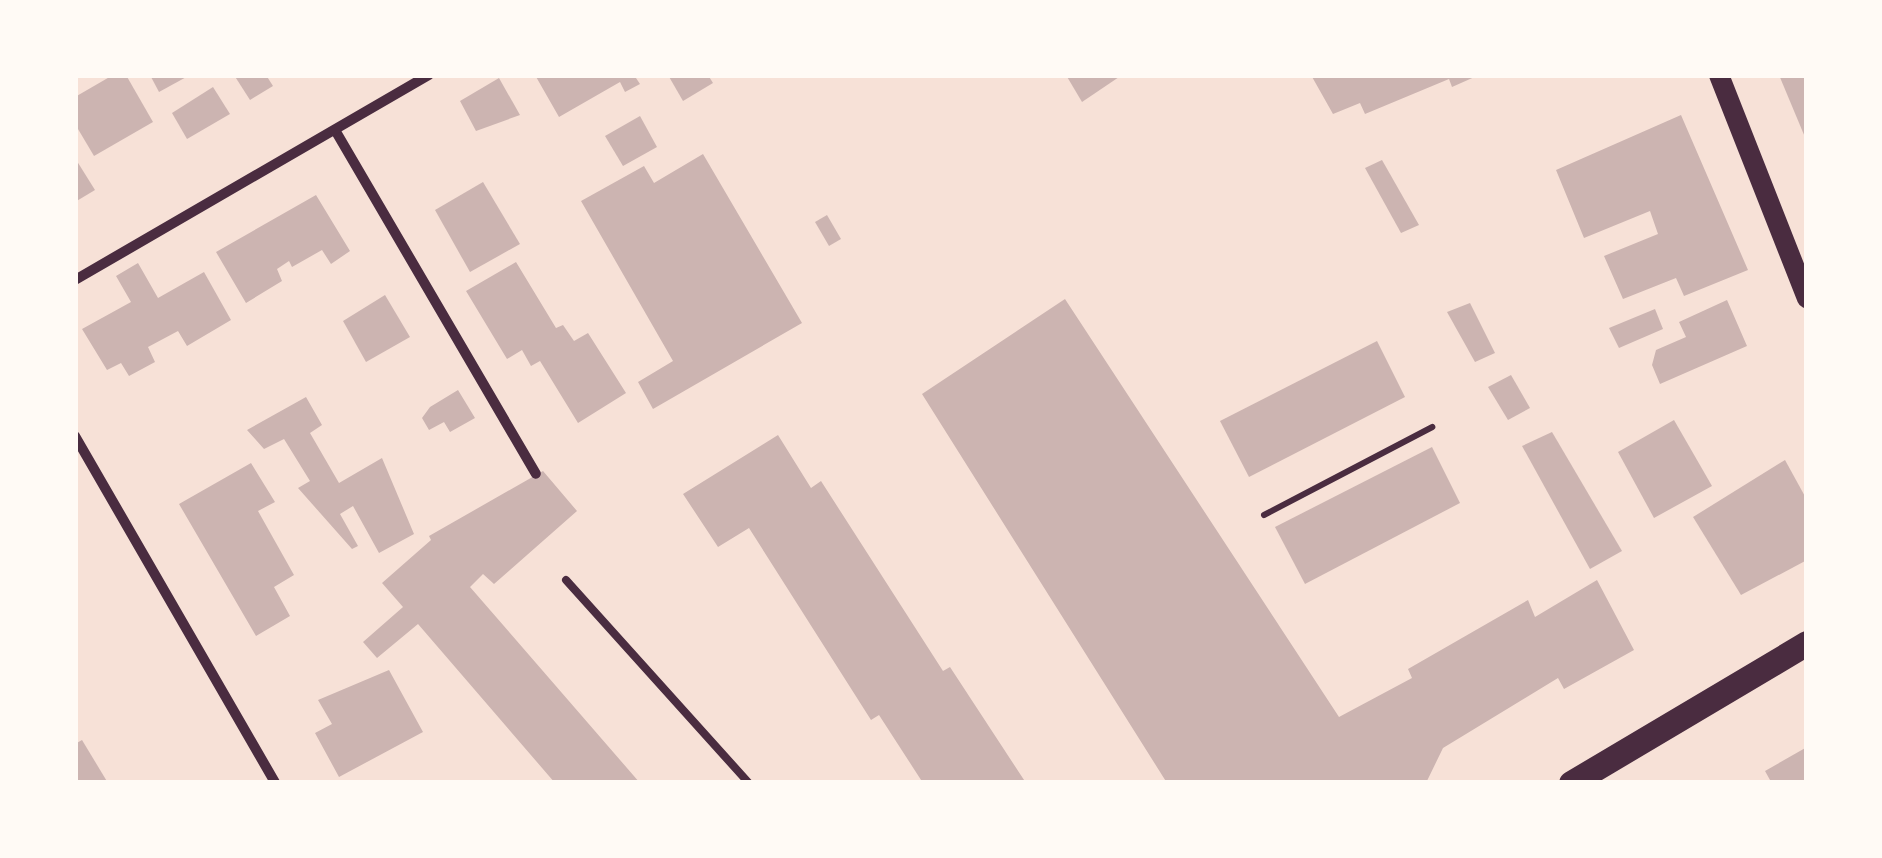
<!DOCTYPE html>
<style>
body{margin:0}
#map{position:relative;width:1882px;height:858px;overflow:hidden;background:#f7e1d7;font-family:Literata,serif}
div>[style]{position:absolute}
.building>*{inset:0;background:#ccb4b1}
.path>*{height:6px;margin:-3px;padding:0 3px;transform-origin:3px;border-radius:3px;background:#4a2c40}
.service>*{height:8px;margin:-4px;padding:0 4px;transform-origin:4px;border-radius:4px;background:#4a2c40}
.minor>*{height:10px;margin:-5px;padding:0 5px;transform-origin:5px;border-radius:5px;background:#4a2c40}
.secondary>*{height:20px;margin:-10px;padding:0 10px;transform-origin:10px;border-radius:10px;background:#4a2c40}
.primary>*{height:25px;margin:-12.5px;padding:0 12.5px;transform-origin:12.5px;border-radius:12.5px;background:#4a2c40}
span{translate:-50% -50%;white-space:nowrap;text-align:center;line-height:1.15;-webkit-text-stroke:10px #fffaf5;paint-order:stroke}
.frame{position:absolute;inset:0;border:78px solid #fffaf5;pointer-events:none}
</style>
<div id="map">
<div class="building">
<div style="clip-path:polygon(113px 75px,126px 75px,153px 122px,94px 156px,75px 124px,75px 97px)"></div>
<div style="clip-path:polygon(150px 75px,190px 75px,159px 92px)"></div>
<div style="clip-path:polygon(234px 75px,266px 75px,273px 86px,250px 100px)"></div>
<div style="clip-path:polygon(535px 75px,634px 75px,640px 84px,625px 92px,620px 82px,559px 117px)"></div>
<div style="clip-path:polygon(668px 75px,708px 75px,713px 83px,683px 101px)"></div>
<div style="clip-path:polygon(1066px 75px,1122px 75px,1082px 102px)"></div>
<div style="clip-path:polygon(1311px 75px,1479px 75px,1452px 87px,1449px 79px,1365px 114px,1360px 103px,1333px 114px)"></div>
<div style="clip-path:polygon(1779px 75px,1807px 75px,1807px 142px)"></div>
<div style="clip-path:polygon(499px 78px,520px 115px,476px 131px,460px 101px)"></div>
<div style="clip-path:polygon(213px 87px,230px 114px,187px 139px,172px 113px)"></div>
<div style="clip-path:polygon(1681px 115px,1748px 270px,1684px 296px,1676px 278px,1623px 299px,1604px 256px,1658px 234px,1650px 211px,1584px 238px,1556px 170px)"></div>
<div style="clip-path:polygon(640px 116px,657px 147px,623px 166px,605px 136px)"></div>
<div style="clip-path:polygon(703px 154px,802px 323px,653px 409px,638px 382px,673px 361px,581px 201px,644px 166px,654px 183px)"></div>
<div style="clip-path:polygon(75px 158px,95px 190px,75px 202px)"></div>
<div style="clip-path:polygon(1382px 160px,1419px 225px,1401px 233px,1365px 168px)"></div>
<div style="clip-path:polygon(483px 182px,520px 244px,470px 272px,435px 210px)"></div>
<div style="clip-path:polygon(316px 195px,350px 251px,331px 264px,322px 250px,292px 267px,289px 261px,277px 269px,282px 281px,246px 303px,216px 252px)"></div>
<div style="clip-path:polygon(827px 215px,841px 239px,829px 246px,815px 222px)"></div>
<div style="clip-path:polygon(516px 262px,556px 328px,563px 325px,574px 341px,588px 333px,626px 393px,578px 423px,540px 361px,531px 366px,522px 350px,507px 359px,466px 291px)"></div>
<div style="clip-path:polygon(138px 263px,158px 298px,204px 272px,231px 320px,187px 346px,178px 331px,148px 347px,155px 362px,129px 376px,121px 363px,107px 370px,82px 329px,131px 302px,116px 276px)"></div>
<div style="clip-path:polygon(385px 295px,410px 337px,366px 362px,343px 321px)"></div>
<div style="clip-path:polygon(1065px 299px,1339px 717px,1412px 678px,1408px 669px,1528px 600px,1535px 617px,1597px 580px,1634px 650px,1564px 689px,1558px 678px,1443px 748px,1426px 783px,1167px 783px,922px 394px)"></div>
<div style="clip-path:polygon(1727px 300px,1747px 346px,1660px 384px,1652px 365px,1656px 350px,1686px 337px,1679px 322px)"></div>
<div style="clip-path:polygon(1470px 303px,1495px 353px,1475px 362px,1447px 312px)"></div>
<div style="clip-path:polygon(1655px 309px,1663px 329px,1619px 348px,1609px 328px)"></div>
<div style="clip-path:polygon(1377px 341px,1405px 397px,1249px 477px,1220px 421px)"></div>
<div style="clip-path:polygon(1511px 375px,1530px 408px,1508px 420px,1488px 387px)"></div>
<div style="clip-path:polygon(458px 390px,475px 418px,450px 432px,444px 422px,429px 430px,422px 418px,430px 407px)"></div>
<div style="clip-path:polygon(306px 397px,322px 425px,310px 433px,339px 483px,382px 458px,414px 534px,379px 553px,353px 506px,340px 514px,358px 546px,352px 549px,298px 488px,310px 481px,284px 439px,264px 449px,247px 430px)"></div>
<div style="clip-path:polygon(1674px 420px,1712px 486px,1654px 518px,1618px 452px)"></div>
<div style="clip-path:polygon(1552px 432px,1622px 551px,1590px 569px,1522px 446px)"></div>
<div style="clip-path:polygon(778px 435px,811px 488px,821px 481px,943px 671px,950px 667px,1026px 783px,923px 783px,879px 715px,871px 720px,749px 528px,718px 547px,683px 494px)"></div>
<div style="clip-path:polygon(1432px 447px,1460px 503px,1305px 584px,1275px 527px)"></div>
<div style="clip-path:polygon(1785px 460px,1807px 500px,1807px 560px,1741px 595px,1693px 517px)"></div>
<div style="clip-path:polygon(251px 463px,275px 502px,258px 511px,294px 575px,274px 587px,290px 616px,256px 636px,179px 504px)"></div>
<div style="clip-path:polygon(543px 471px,577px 511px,494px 584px,483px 574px,470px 587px,640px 783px,555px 783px,418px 624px,377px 658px,363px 642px,403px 607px,382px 583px,431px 540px,429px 536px)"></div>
<div style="clip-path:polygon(389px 670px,423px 732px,339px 777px,315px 733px,332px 724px,318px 700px)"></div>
<div style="clip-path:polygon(82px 740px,108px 783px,75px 783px,75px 744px)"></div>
<div style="clip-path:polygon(1807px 747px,1807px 783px,1765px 783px,1770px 780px,1765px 771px)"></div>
</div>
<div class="path">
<div style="left:1264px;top:515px;width:190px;rotate:-27.6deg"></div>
</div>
<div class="service">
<div style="left:566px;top:580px;width:273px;rotate:48deg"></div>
</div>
<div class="minor">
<div style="left:335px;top:130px;width:398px;rotate:59.7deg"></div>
<div style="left:75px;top:280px;width:409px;rotate:-30.1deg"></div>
<div style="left:75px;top:436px;width:401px;rotate:60deg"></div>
</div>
<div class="secondary">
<div style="left:1719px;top:75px;width:240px;rotate:68.5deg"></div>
</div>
<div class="primary">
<div style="left:1571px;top:783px;width:274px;rotate:-30.7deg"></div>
</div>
<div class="frame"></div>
</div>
